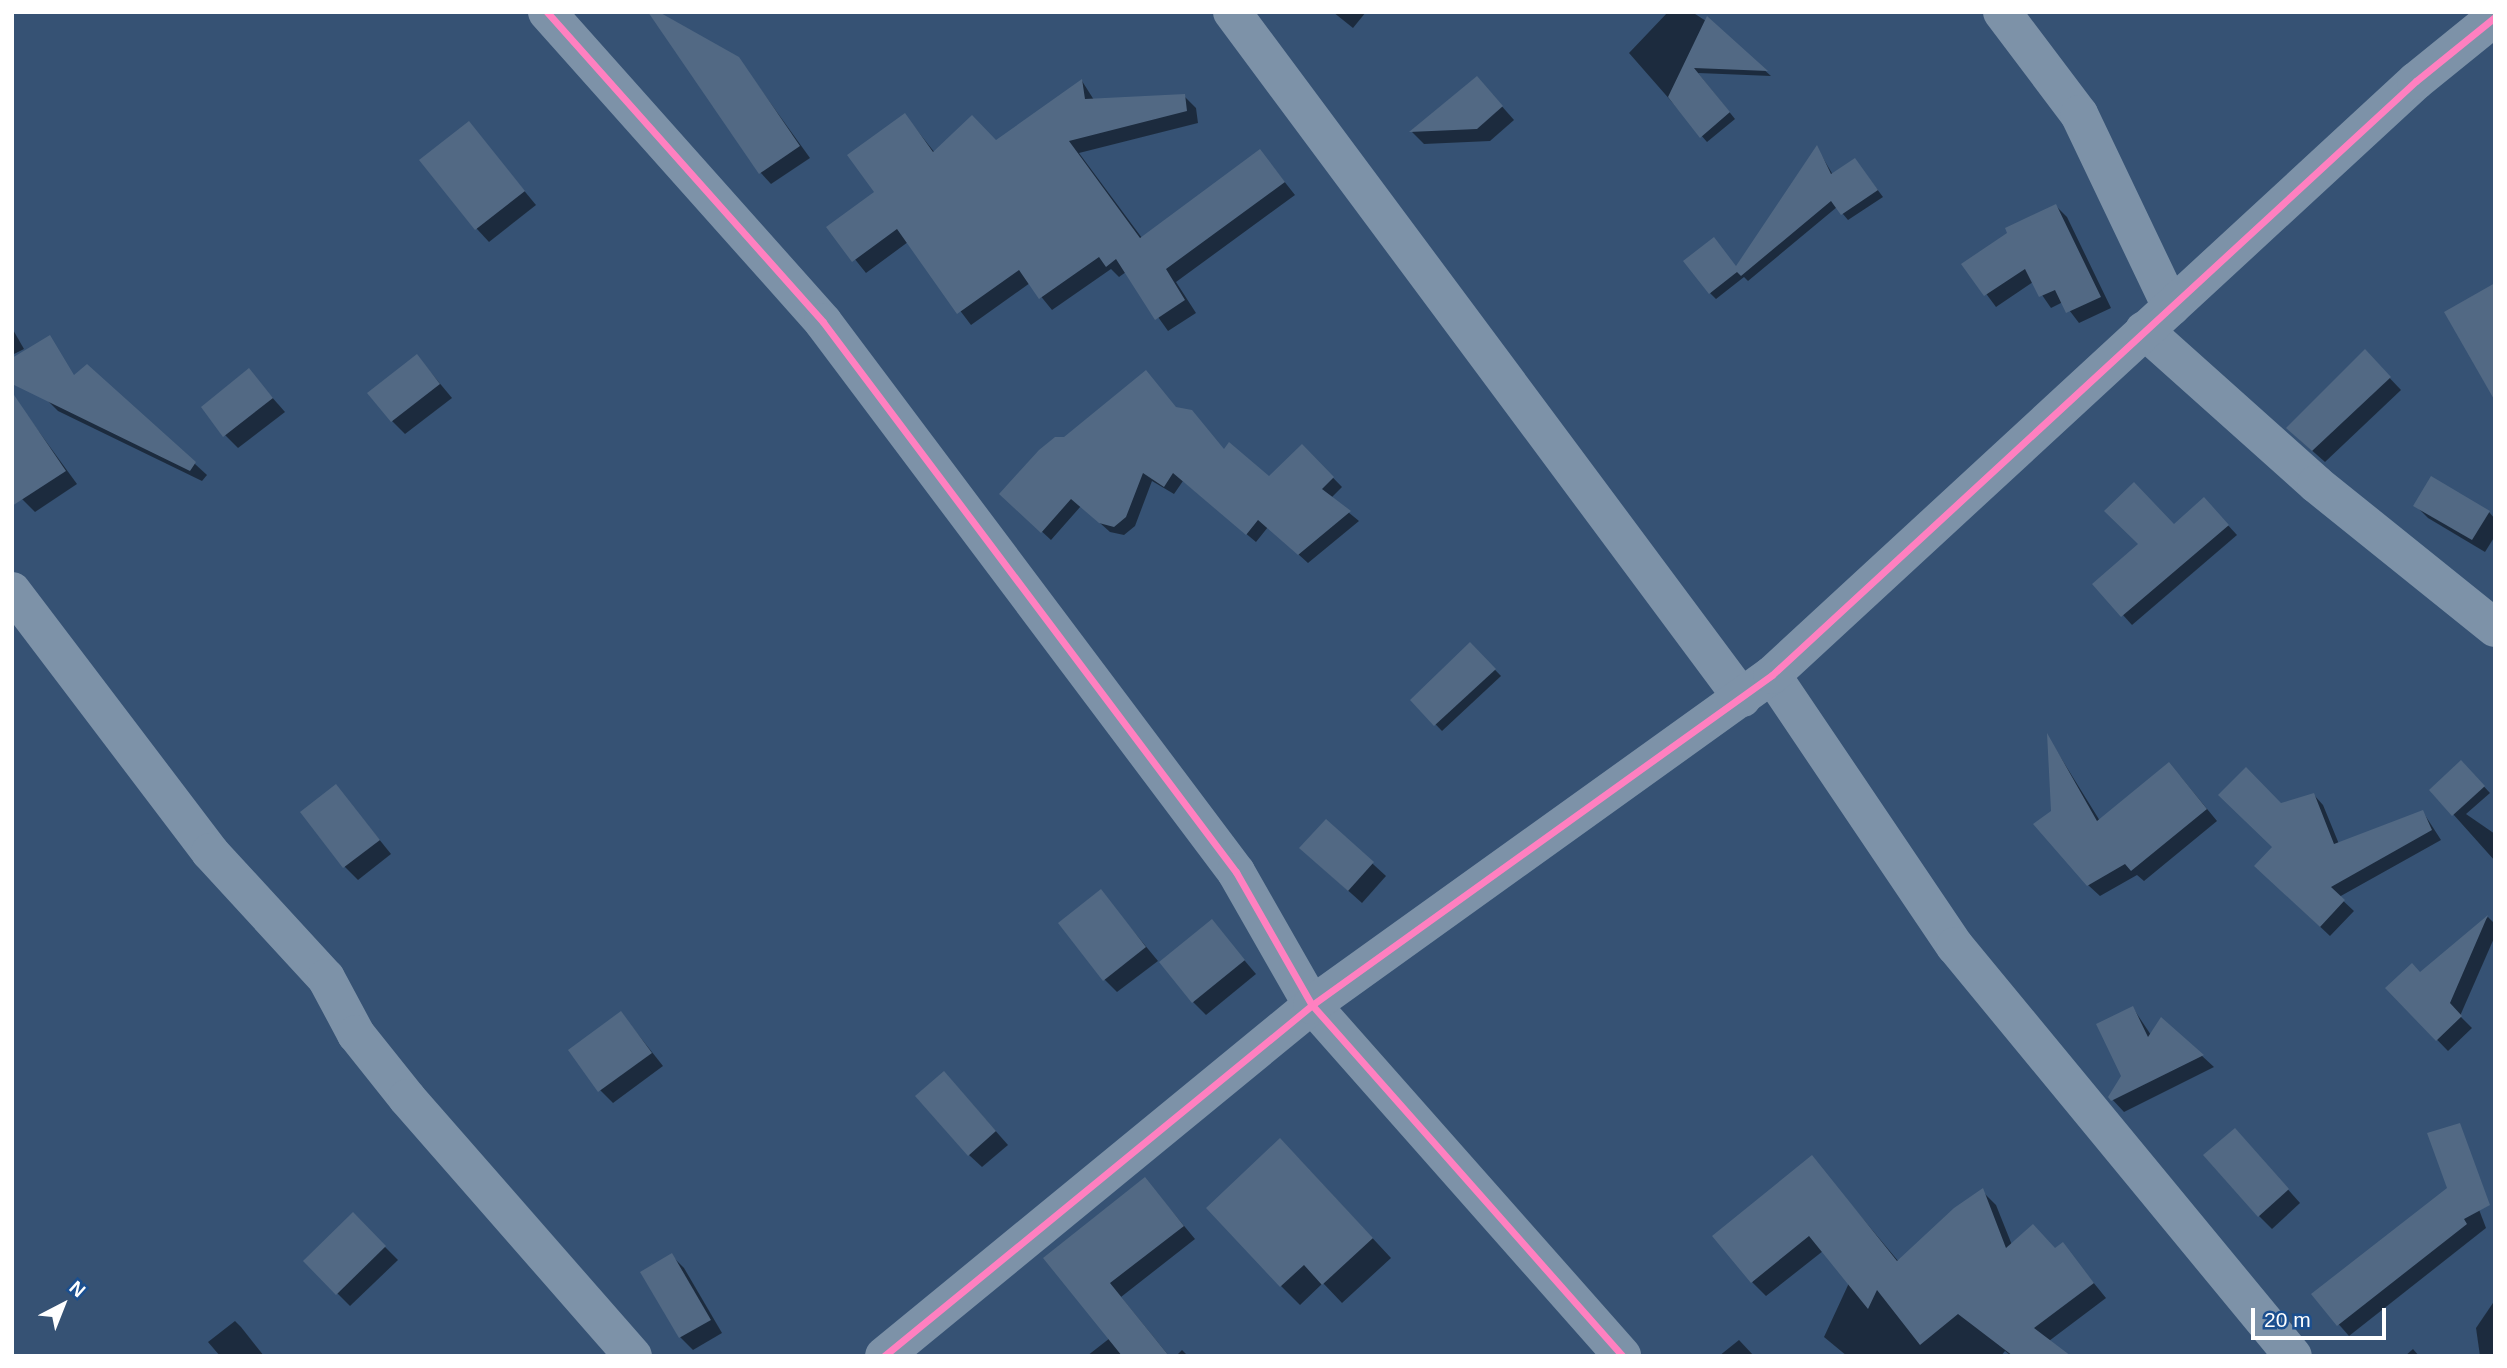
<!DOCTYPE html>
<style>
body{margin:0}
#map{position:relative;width:2507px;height:1368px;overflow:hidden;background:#365274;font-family:Helvetica,sans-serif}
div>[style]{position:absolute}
.shadow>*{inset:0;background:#0007}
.building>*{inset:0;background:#526984}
.minor>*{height:38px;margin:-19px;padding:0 19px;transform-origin:19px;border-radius:19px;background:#7d92a8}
.cycleway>*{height:7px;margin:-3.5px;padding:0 3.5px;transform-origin:3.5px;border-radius:3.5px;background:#ff80c0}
span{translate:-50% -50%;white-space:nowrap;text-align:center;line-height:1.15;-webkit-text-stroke:7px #1b4f8f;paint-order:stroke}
.frame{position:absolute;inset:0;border:14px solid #fff;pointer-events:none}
.north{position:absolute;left:28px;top:1270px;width:70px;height:70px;-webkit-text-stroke:5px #1b4f8f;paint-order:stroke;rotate:42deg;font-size:19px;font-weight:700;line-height:28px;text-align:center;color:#fff}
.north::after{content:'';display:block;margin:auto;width:24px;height:32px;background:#fff;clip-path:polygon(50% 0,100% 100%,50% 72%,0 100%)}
.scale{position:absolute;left:2251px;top:1308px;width:135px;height:32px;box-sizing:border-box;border:4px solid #fff;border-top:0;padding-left:9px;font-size:21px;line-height:24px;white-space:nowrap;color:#fff;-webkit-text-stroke:5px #1b4f8f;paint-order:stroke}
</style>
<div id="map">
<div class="shadow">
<div style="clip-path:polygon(1333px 12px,1366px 12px,1353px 28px)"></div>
<div style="clip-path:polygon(1668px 12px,1692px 12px,1720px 30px,1771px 76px,1698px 73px,1735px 119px,1707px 142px,1629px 53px)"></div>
<div style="clip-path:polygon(738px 58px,810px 158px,771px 184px,760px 172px)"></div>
<div style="clip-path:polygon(1477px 78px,1514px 120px,1490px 141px,1424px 144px,1412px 132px)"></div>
<div style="clip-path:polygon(1082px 81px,1094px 100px,1184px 96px,1196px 108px,1198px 123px,1079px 153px,1142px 238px,1260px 151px,1295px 195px,1176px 282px,1196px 313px,1168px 331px,1126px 272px,1119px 277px,1111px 269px,1052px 310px,1030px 283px,971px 325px,908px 242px,866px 273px,829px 227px,877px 192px,905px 115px,935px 153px,996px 142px)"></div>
<div style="clip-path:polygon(469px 124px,536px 205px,489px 242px,477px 229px)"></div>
<div style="clip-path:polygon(1817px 148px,1833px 175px,1855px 160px,1883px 197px,1848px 220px,1837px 207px,1748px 281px,1744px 277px,1716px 299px,1710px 293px,1737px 268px)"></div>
<div style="clip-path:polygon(2056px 206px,2067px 217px,2111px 308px,2079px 323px,2063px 302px,2051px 308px,2033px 282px,1996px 307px,1964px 264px)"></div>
<div style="clip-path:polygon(12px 328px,24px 349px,12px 355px)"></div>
<div style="clip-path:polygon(2365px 352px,2401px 390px,2325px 462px,2300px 440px)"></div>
<div style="clip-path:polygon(417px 356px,452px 398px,405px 434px,392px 421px)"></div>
<div style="clip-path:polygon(249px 371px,285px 412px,238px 448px,225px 435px)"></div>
<div style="clip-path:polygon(47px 400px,195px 464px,207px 475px,202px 481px,58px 411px)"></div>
<div style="clip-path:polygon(1177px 409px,1225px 451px,1269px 478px,1302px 446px,1342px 487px,1331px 498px,1359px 521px,1308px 563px,1268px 527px,1256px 542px,1183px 481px,1174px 494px,1152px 481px,1135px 526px,1124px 535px,1110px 532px,1081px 506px,1051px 540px,1011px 503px,1065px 438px)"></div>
<div style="clip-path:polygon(26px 414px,77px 484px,35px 512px,22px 499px)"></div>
<div style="clip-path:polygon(2415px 505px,2489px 512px,2495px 519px,2495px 536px,2485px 552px,2428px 518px)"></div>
<div style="clip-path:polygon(2213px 509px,2237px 535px,2132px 625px,2095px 584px,2174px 526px)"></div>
<div style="clip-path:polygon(1470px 644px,1501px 676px,1442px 731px,1412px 700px)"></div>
<div style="clip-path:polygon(2048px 737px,2100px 821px,2180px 776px,2217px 821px,2144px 881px,2137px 875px,2100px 896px,2088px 885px,2053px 812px)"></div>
<div style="clip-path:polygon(2461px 762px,2490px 793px,2466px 814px,2495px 834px,2495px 861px,2453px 814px)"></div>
<div style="clip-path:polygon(336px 786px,391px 854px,358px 880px,345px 867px)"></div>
<div style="clip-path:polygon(2314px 795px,2323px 805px,2339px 844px,2423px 812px,2441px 840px,2339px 897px,2354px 911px,2330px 936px,2266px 876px,2281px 805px)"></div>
<div style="clip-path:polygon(1326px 821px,1386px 876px,1362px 903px,1315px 861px)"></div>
<div style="clip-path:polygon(1101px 892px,1158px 961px,1117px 992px,1104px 979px)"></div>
<div style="clip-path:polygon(2488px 917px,2495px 924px,2495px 936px,2460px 1016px,2472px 1028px,2448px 1051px,2388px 989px,2420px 974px)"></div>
<div style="clip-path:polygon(1212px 922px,1256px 974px,1206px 1015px,1193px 1002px)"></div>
<div style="clip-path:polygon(2133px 1008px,2151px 1035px,2162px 1019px,2214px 1067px,2124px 1112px,2110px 1097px,2123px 1076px)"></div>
<div style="clip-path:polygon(621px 1013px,663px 1066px,613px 1103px,600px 1090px)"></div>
<div style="clip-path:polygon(956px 1086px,1008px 1145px,982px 1167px,969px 1155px)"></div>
<div style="clip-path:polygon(2247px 1143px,2300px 1203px,2272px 1229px,2259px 1216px)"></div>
<div style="clip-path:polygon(1812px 1158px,1899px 1262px,1982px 1191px,1996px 1205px,2012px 1245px,2055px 1250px,2062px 1244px,2106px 1298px,2049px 1341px,2066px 1356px,2011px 1356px,2005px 1351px,2001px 1356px,1847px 1356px,1824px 1337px,1849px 1283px,1823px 1251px,1766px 1296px,1752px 1282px)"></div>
<div style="clip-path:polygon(1299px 1159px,1391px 1258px,1342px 1303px,1323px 1283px,1300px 1305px,1281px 1286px)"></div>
<div style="clip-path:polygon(1145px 1179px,1195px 1239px,1121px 1297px,1169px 1356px,1087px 1356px,1110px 1338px,1045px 1258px)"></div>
<div style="clip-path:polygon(2472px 1191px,2486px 1228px,2349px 1336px,2313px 1295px)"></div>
<div style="clip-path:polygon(353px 1215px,398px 1260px,350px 1306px,305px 1261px)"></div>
<div style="clip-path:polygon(672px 1256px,684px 1268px,722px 1333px,693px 1350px,680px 1337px)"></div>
<div style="clip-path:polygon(2495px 1300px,2495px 1356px,2480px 1356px,2476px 1328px)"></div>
<div style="clip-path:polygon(235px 1321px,241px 1327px,264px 1356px,220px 1356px,208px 1342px)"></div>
<div style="clip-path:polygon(1739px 1340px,1754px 1356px,1719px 1356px)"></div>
<div style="clip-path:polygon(2413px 1349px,2419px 1356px,2405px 1356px)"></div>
<div style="clip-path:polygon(1182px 1350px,1188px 1356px,1176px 1356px)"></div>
</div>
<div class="building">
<div style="clip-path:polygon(648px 12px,659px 12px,739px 57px,800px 146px,759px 174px)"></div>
<div style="clip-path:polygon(1707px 16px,1768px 71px,1694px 68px,1730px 112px,1700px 138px,1668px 97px)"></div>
<div style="clip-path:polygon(1477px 76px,1503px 106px,1477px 129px,1409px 132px)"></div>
<div style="clip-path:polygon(1082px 79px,1085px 99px,1185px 94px,1187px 111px,1069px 141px,1140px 238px,1260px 149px,1285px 182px,1166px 269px,1185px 300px,1155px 320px,1116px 259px,1106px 267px,1099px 257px,1039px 299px,1019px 270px,957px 314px,897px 229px,852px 262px,826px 227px,874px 192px,847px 155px,905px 113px,933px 152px,972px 115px,996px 140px)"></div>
<div style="clip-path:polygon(469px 121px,525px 191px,475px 230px,419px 160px)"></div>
<div style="clip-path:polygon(1817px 145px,1831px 174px,1855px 158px,1878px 190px,1841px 215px,1831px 201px,1741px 276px,1737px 272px,1709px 294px,1683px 261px,1714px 237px,1736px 266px)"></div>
<div style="clip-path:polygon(2056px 204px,2101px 297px,2066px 313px,2055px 290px,2039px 297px,2025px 269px,1984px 296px,1961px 264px,2007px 233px,2005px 228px)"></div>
<div style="clip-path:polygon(2495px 283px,2495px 401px,2444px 312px)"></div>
<div style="clip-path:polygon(50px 335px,74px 375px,87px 364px,196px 462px,190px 471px,12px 384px,12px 358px)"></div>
<div style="clip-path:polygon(2365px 349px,2391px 377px,2312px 451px,2286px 428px)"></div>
<div style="clip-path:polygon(417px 354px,440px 384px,391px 422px,367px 393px)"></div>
<div style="clip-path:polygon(249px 368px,273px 398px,223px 437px,201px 407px)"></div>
<div style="clip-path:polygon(1146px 370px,1176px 407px,1192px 410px,1224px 449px,1229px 442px,1269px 476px,1302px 444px,1334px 477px,1322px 489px,1351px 511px,1298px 555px,1258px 520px,1246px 535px,1173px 473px,1164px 487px,1143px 473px,1126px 517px,1114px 527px,1099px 523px,1071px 499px,1041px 533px,999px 494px,1039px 450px,1055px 437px,1064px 437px)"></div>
<div style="clip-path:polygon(12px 392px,66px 471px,12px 506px)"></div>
<div style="clip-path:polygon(2431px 476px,2490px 511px,2472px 540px,2413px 506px)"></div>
<div style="clip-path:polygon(2134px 482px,2174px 524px,2204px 497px,2229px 525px,2121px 617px,2092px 584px,2138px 544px,2104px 511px)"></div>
<div style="clip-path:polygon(1470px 642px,1496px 669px,1434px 726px,1410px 700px)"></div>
<div style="clip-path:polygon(2047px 733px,2097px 821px,2169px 762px,2207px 809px,2131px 871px,2125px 864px,2087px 886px,2033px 824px,2051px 811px)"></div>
<div style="clip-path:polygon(2461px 760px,2485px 786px,2452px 816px,2429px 790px)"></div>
<div style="clip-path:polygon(2246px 767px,2281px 803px,2314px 793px,2334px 844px,2423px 810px,2432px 830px,2331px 887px,2345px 900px,2320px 927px,2254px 866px,2272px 847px,2218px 795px)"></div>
<div style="clip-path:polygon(336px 784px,380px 840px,343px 868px,300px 812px)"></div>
<div style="clip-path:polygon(1326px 819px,1374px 862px,1348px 891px,1299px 848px)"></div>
<div style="clip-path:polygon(1101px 889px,1146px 947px,1103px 981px,1058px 923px)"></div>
<div style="clip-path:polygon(2488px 915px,2450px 1003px,2462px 1016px,2436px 1041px,2385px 988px,2412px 963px,2420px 972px)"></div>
<div style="clip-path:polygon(1212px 919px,1245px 960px,1192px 1003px,1159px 962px)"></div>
<div style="clip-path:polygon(2133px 1006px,2148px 1037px,2161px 1017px,2204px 1055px,2111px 1101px,2108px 1097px,2121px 1076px,2096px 1024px)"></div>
<div style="clip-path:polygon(621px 1011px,652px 1053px,598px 1092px,568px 1050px)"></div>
<div style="clip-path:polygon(944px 1071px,996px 1131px,968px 1156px,915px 1096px)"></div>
<div style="clip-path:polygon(2460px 1123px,2490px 1205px,2464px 1219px,2467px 1224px,2337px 1326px,2311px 1294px,2447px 1188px,2427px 1133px)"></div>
<div style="clip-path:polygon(2235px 1128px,2289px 1189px,2258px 1217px,2203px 1155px)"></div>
<div style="clip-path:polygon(1280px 1138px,1373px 1238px,1322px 1285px,1304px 1265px,1280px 1287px,1206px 1208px)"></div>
<div style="clip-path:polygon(1812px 1155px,1897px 1261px,1954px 1208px,1983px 1188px,2006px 1248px,2033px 1224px,2055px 1248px,2063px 1242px,2094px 1283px,2034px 1328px,2071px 1356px,2013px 1356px,1958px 1314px,1920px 1345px,1877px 1290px,1868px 1309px,1809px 1236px,1751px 1283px,1712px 1236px)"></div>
<div style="clip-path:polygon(1145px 1177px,1184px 1226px,1110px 1283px,1169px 1356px,1122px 1356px,1043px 1258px)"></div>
<div style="clip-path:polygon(353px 1212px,386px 1246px,336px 1295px,303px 1261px)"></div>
<div style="clip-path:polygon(672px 1253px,711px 1320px,679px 1338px,640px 1272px)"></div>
</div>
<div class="minor">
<div style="left:547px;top:12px;width:415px;rotate:48.3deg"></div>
<div style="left:823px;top:322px;width:688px;rotate:53.1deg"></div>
<div style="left:1236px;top:872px;width:153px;rotate:60.3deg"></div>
<div style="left:1312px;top:1005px;width:468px;rotate:48.5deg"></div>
<div style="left:1232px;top:12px;width:855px;rotate:53.37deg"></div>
<div style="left:2002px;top:12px;width:128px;rotate:53deg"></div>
<div style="left:2079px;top:114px;width:214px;rotate:64.5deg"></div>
<div style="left:2144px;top:330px;width:231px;rotate:41.8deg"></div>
<div style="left:2316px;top:484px;width:230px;rotate:38.8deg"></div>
<div style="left:12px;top:591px;width:328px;rotate:52.8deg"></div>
<div style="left:210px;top:852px;width:171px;rotate:47.4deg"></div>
<div style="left:326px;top:978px;width:64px;rotate:61.8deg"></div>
<div style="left:356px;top:1034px;width:82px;rotate:51.4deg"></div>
<div style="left:407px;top:1098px;width:343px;rotate:48.8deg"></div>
<div style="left:1772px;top:675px;width:327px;rotate:56deg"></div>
<div style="left:1955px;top:946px;width:531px;rotate:50.5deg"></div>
<div style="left:884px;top:1356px;width:554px;rotate:-39.35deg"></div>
<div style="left:1312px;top:1005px;width:566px;rotate:-35.66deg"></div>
<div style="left:1772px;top:675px;width:876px;rotate:-42.69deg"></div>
<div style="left:2416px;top:81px;width:102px;rotate:-39deg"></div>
</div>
<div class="cycleway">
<div style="left:547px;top:12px;width:415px;rotate:48.3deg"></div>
<div style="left:823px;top:322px;width:688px;rotate:53.1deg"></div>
<div style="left:1236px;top:872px;width:153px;rotate:60.3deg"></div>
<div style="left:1312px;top:1005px;width:468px;rotate:48.5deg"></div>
<div style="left:884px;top:1356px;width:554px;rotate:-39.35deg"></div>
<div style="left:1312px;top:1005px;width:566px;rotate:-35.66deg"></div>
<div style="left:1772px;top:675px;width:876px;rotate:-42.69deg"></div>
<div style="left:2416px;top:81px;width:102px;rotate:-39deg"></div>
</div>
<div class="frame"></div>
<div class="north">N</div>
<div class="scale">20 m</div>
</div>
